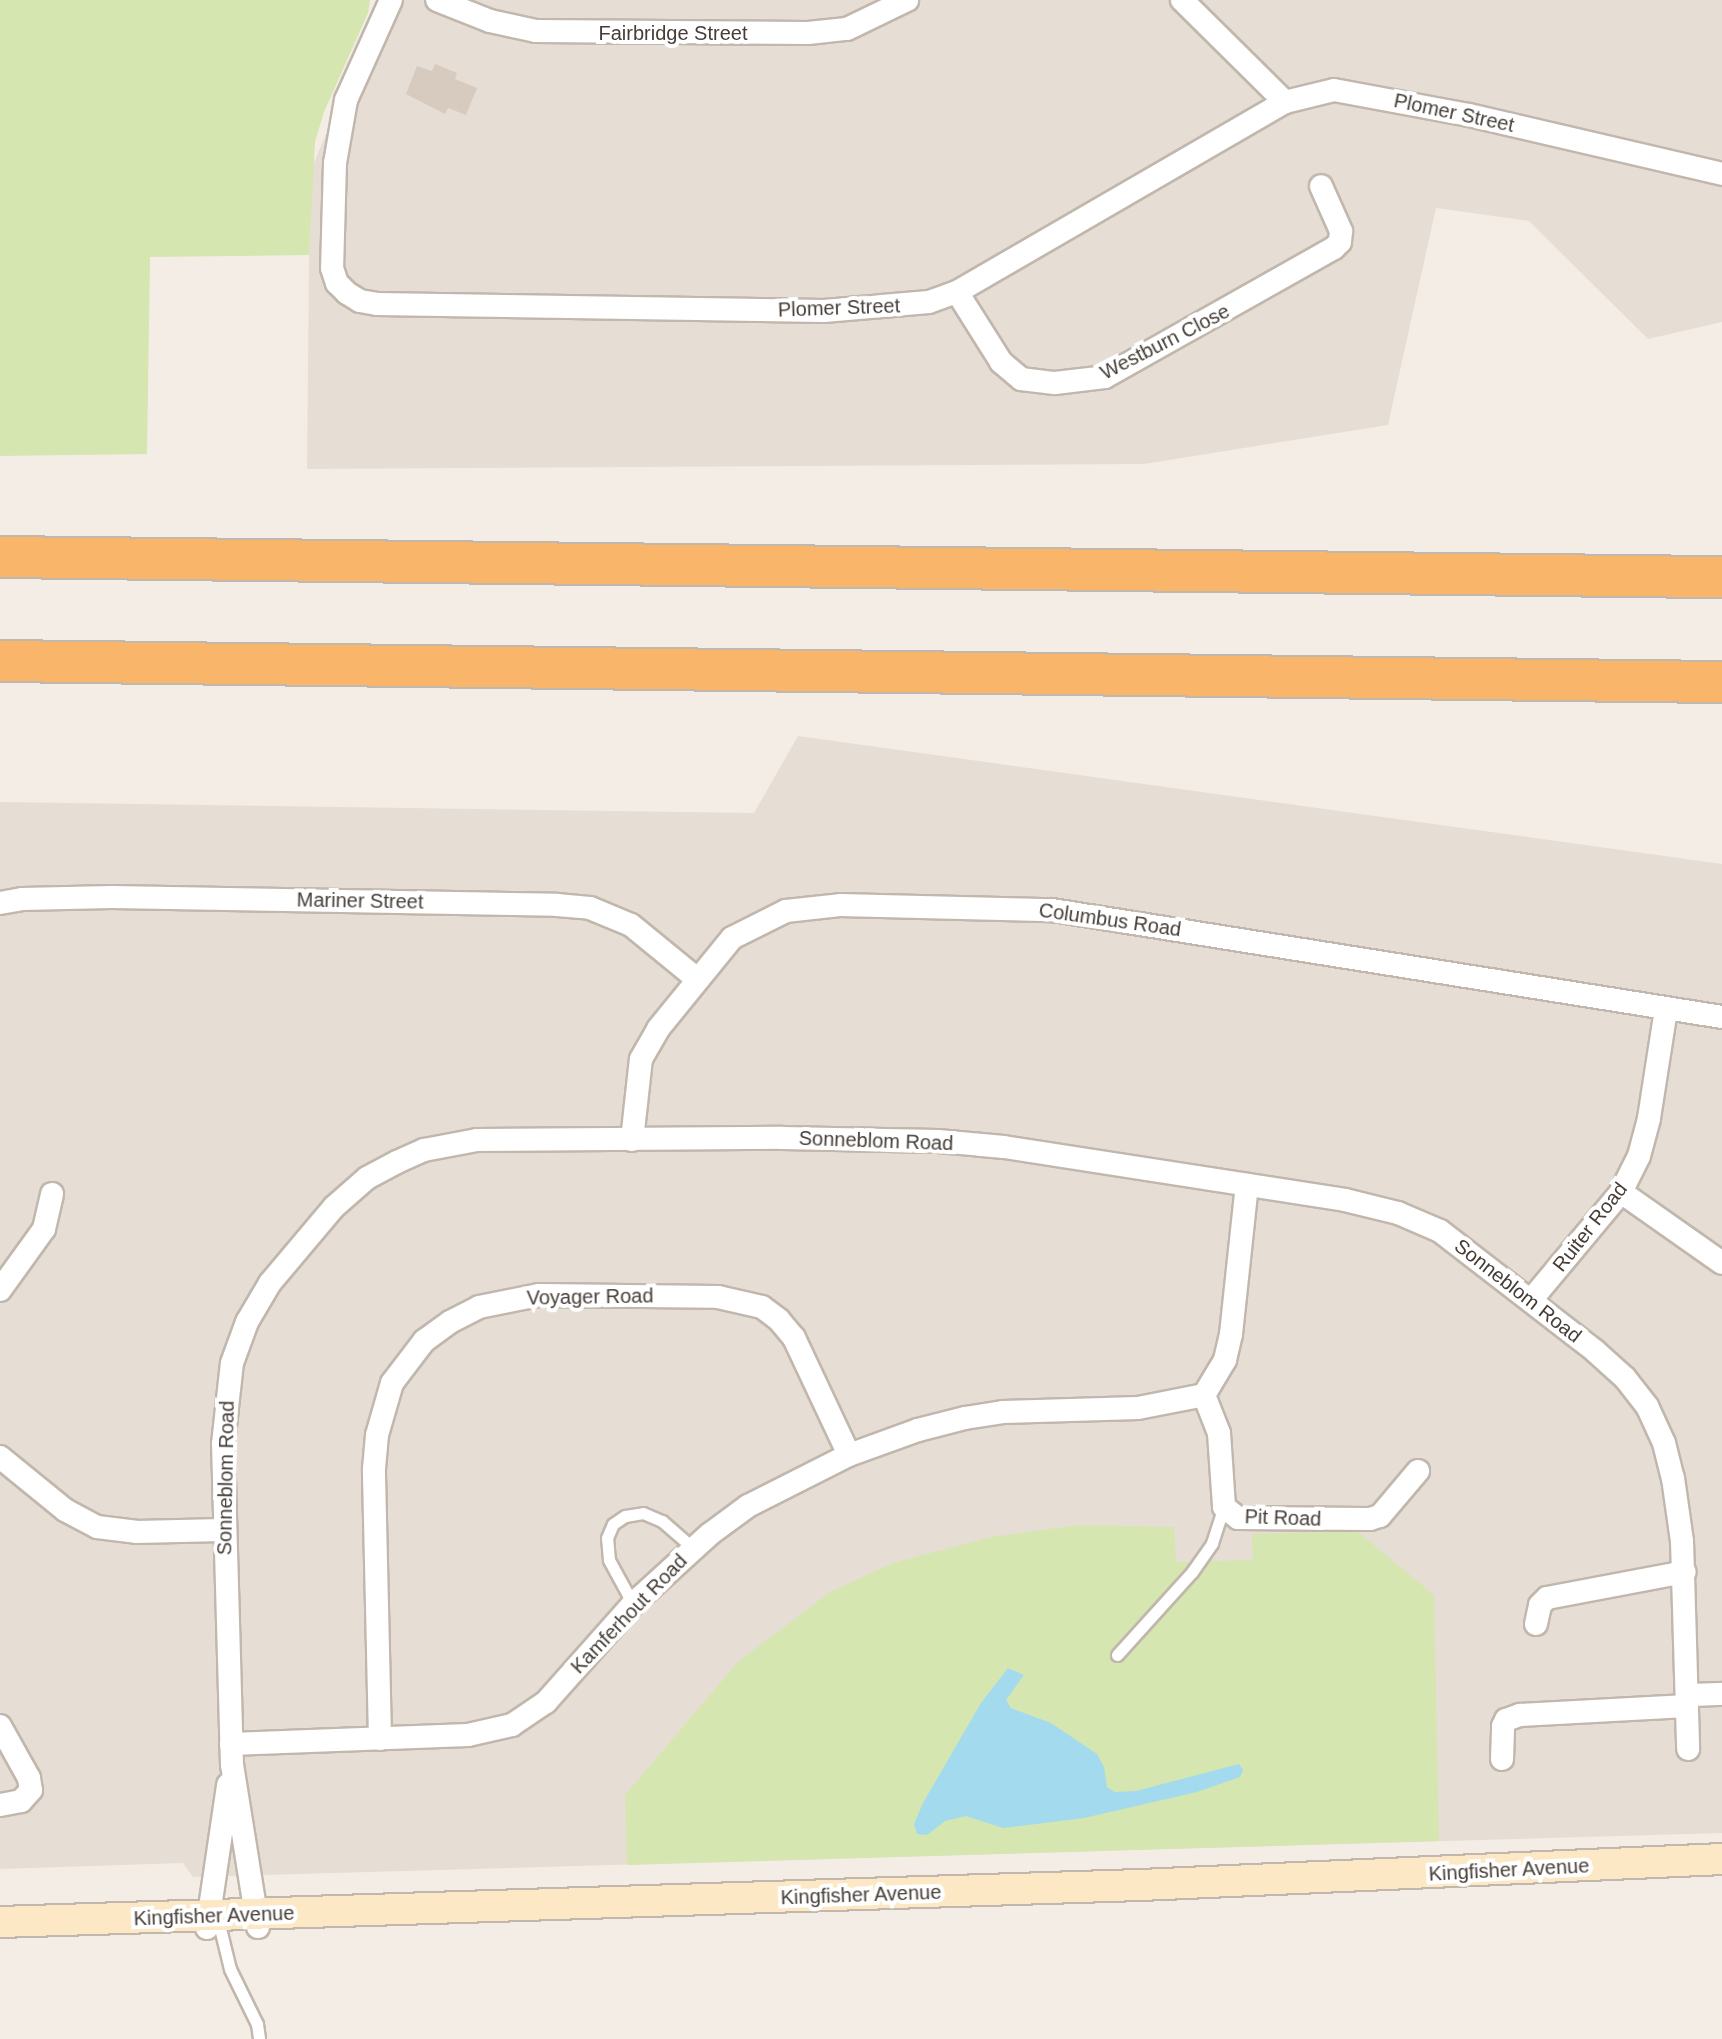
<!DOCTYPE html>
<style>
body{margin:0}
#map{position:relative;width:1722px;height:2039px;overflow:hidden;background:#f3ede6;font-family:Helvetica,sans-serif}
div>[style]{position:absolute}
.residential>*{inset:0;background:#e6ded5}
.green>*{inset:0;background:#d5e6b0}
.water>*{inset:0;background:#a4daee}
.building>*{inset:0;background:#d7cabf}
.roads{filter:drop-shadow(2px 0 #c1b7ac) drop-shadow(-2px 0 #c1b7ac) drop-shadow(0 2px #c1b7ac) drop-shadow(0 -2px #c1b7ac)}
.lane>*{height:11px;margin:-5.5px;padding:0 5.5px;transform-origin:5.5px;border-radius:5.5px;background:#fff}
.street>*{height:22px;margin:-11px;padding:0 11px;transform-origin:11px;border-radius:11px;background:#fff}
.secondary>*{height:30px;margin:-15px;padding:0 15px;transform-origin:15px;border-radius:15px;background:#fde8c6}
.highway>*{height:40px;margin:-20px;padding:0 20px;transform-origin:20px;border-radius:20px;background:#f9b66b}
span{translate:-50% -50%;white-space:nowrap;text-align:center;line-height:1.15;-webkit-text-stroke:8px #fff;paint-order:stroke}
.street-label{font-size:20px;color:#453d36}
</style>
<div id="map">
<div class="residential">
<div style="clip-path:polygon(383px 0,1722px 0,1722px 322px,1648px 339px,1529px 221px,1436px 208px,1388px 425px,1144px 464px,307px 469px,310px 172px)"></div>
<div style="clip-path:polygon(798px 736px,1722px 864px,1722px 1833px,193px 1877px,183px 1863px,0 1869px,0 802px,754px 813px)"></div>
</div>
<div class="green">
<div style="clip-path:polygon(0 0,370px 0,368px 13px,324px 112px,315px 142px,309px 255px,150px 257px,147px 454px,0 456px)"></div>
<div style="clip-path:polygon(1078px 1525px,1174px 1527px,1176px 1562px,1253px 1560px,1252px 1534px,1357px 1531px,1434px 1595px,1439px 1841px,627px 1865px,625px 1795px,738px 1662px,830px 1592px,893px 1563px,992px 1537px)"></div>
</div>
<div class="water">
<div style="clip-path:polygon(1008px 1668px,1024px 1675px,1006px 1700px,1011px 1708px,1051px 1723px,1097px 1754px,1104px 1767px,1107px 1787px,1115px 1792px,1136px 1791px,1239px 1764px,1243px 1770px,1240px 1777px,1197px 1792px,1084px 1818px,1003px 1828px,966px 1816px,945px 1821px,927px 1835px,917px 1834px,914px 1824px,923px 1803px,981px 1703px)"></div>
</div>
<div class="building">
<div style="clip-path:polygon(435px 64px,457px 73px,455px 79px,477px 88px,466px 115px,448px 108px,445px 114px,406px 94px,417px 66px,432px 71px)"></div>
</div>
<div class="roads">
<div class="lane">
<div style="left:633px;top:1604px;width:50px;rotate:-118.6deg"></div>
<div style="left:609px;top:1560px;width:22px;rotate:-95deg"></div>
<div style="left:607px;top:1538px;width:15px;rotate:-67deg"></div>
<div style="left:613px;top:1524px;width:14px;rotate:-34deg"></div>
<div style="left:625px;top:1516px;width:18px;rotate:-9deg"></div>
<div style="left:643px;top:1513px;width:21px;rotate:23deg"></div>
<div style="left:662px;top:1521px;width:41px;rotate:41.1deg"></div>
<div style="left:1117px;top:1655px;width:112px;rotate:-47.9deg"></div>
<div style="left:1192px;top:1572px;width:35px;rotate:-55deg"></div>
<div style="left:1212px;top:1543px;width:38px;rotate:-72deg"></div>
<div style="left:220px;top:1928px;width:42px;rotate:76.3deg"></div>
<div style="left:230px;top:1969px;width:61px;rotate:63.9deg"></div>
<div style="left:257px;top:2024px;width:15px;rotate:82deg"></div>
</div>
<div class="street">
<div style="left:391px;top:0;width:110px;rotate:114.2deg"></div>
<div style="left:346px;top:100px;width:64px;rotate:99.9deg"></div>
<div style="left:335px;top:163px;width:105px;rotate:91.6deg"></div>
<div style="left:332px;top:268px;width:16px;rotate:72deg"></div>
<div style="left:337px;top:283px;width:14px;rotate:45deg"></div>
<div style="left:347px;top:293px;width:15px;rotate:32deg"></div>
<div style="left:360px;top:301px;width:17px;rotate:10deg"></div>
<div style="left:377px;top:304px;width:447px;rotate:0.9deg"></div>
<div style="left:824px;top:311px;width:105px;rotate:-4.9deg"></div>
<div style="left:929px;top:302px;width:30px;rotate:-20deg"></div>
<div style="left:957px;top:292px;width:379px;rotate:-30.1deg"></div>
<div style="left:1285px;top:102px;width:50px;rotate:-13.8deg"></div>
<div style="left:1334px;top:90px;width:137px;rotate:10.5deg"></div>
<div style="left:1469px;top:115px;width:260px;rotate:13.1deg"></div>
<div style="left:437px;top:0;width:57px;rotate:21.6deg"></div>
<div style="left:490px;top:21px;width:47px;rotate:12.3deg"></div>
<div style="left:536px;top:31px;width:272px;rotate:0.4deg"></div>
<div style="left:808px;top:33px;width:39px;rotate:-6deg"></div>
<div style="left:847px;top:29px;width:67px;rotate:-25.8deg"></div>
<div style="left:1182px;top:0;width:145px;rotate:44.7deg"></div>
<div style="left:957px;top:292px;width:83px;rotate:57.8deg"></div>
<div style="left:1001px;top:362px;width:26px;rotate:40deg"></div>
<div style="left:1021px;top:379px;width:34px;rotate:7deg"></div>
<div style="left:1055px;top:383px;width:50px;rotate:-6.8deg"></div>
<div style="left:1105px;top:377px;width:263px;rotate:-29.4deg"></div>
<div style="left:1334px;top:248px;width:8px;rotate:-45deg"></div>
<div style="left:1340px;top:242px;width:11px;rotate:-85deg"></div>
<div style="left:1341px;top:231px;width:49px;rotate:-114deg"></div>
<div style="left:0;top:903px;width:22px;rotate:-10deg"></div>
<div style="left:22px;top:899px;width:90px;rotate:-1.3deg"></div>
<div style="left:112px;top:897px;width:445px;rotate:1deg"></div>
<div style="left:557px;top:905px;width:33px;rotate:5deg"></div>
<div style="left:590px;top:908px;width:44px;rotate:22.5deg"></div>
<div style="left:631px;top:925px;width:85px;rotate:39.3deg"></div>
<div style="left:632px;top:1140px;width:81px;rotate:-83.7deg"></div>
<div style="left:641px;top:1059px;width:34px;rotate:-60deg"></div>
<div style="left:658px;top:1029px;width:117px;rotate:-50.9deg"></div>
<div style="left:732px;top:938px;width:60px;rotate:-26.6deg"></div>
<div style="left:786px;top:911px;width:54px;rotate:-6.3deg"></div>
<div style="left:840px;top:905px;width:212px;rotate:1.4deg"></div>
<div style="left:1052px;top:910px;width:678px;rotate:9.07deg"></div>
<div style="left:1621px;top:1192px;width:123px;rotate:35.1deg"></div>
<div style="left:0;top:1290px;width:75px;rotate:-54.2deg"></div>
<div style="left:44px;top:1229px;width:36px;rotate:-77deg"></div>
<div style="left:1532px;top:1299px;width:139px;rotate:-50.2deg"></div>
<div style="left:1621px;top:1192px;width:40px;rotate:-63.4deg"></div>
<div style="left:1639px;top:1156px;width:39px;rotate:-75deg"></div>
<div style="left:1649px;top:1118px;width:110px;rotate:-81.1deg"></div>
<div style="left:1204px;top:1395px;width:41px;rotate:68.5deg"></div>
<div style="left:1219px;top:1433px;width:74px;rotate:86.1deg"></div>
<div style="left:1224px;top:1507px;width:18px;rotate:38deg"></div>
<div style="left:1238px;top:1518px;width:132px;rotate:0.4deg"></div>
<div style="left:1370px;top:1519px;width:10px;rotate:-17deg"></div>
<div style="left:1380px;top:1516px;width:59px;rotate:-49.8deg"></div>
<div style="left:0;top:1457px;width:84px;rotate:39.2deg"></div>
<div style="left:65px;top:1510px;width:36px;rotate:28deg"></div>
<div style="left:97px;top:1527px;width:39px;rotate:7deg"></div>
<div style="left:136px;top:1532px;width:87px;rotate:-1.3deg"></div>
<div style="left:1536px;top:1624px;width:19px;rotate:-78deg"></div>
<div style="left:1540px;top:1605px;width:10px;rotate:-45deg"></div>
<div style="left:1547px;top:1598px;width:140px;rotate:-10.7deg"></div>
<div style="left:1687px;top:1695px;width:35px;rotate:-2deg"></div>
<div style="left:0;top:1726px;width:60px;rotate:60.9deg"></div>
<div style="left:29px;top:1778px;width:12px;rotate:81deg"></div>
<div style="left:31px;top:1790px;width:15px;rotate:132deg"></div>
<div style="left:21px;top:1801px;width:21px;rotate:169deg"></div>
<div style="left:380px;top:1739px;width:270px;rotate:-91.3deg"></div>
<div style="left:374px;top:1469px;width:34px;rotate:-85deg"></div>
<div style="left:377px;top:1435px;width:54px;rotate:-73.9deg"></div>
<div style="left:392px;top:1383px;width:53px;rotate:-52.7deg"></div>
<div style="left:424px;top:1341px;width:32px;rotate:-36deg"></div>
<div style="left:450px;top:1322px;width:33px;rotate:-27deg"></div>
<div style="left:479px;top:1307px;width:61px;rotate:-11.3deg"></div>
<div style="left:539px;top:1295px;width:179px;rotate:0.6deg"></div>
<div style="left:718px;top:1297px;width:45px;rotate:12.8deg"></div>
<div style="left:762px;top:1307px;width:21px;rotate:37deg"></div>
<div style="left:779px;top:1320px;width:23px;rotate:50deg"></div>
<div style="left:794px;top:1338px;width:129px;rotate:64.8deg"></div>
<div style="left:231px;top:1744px;width:237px;rotate:-2.2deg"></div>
<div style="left:468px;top:1735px;width:45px;rotate:-12.8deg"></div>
<div style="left:512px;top:1725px;width:41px;rotate:-34.1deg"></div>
<div style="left:546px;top:1702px;width:131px;rotate:-48.4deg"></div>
<div style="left:633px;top:1604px;width:104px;rotate:-42.3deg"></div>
<div style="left:710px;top:1534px;width:47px;rotate:-36.4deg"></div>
<div style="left:748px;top:1506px;width:113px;rotate:-26.8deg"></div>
<div style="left:849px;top:1455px;width:73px;rotate:-19.9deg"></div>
<div style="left:918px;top:1430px;width:49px;rotate:-14.3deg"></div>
<div style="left:965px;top:1418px;width:38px;rotate:-9deg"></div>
<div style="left:1003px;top:1412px;width:135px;rotate:-1.7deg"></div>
<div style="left:1138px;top:1408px;width:67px;rotate:-11.1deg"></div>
<div style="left:1204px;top:1395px;width:41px;rotate:-59deg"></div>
<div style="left:1225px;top:1360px;width:27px;rotate:-77deg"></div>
<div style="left:1231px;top:1334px;width:150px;rotate:-83.9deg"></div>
<div style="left:1502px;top:1759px;width:33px;rotate:-88deg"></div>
<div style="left:1503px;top:1726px;width:7px;rotate:-63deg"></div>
<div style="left:1506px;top:1720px;width:15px;rotate:-20deg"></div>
<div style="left:1520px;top:1715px;width:167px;rotate:-3.1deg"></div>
<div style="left:258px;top:1927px;width:164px;rotate:-99.1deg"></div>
<div style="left:232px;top:1765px;width:321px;rotate:-91.6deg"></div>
<div style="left:223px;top:1444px;width:81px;rotate:-83.7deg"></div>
<div style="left:232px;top:1363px;width:44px;rotate:-69.9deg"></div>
<div style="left:247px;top:1322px;width:45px;rotate:-59.5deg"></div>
<div style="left:270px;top:1283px;width:99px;rotate:-49.9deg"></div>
<div style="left:334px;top:1207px;width:44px;rotate:-41.3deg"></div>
<div style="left:367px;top:1178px;width:34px;rotate:-28deg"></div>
<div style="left:397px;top:1162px;width:30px;rotate:-24deg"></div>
<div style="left:424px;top:1150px;width:54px;rotate:-10.7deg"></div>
<div style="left:477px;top:1140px;width:305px;rotate:-0.4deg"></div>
<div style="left:782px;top:1138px;width:156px;rotate:1.1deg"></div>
<div style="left:938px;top:1141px;width:66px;rotate:5.2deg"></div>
<div style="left:1004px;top:1147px;width:345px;rotate:8.8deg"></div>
<div style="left:1345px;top:1200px;width:55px;rotate:13.8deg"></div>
<div style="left:1398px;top:1213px;width:46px;rotate:23.2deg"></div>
<div style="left:1440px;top:1231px;width:196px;rotate:37.7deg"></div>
<div style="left:1595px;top:1351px;width:40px;rotate:42deg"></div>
<div style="left:1625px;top:1378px;width:36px;rotate:52deg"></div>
<div style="left:1647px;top:1406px;width:41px;rotate:65.3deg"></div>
<div style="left:1664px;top:1443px;width:36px;rotate:76deg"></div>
<div style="left:1673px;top:1478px;width:64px;rotate:81.9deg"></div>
<div style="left:1682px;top:1541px;width:208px;rotate:88.3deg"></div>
<div style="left:207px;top:1928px;width:145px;rotate:-81.6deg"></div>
</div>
<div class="secondary">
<div style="left:0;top:1922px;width:1142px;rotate:-1.86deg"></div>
<div style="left:1141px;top:1885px;width:582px;rotate:-2.56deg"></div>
</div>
<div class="highway">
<div style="left:0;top:557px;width:1722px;rotate:0.67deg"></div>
<div style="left:0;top:661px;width:1722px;rotate:0.7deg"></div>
</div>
</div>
<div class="street-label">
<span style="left:673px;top:33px">Fairbridge Street</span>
<span style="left:1454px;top:113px;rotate:12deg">Plomer Street</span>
<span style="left:839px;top:308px;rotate:-2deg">Plomer Street</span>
<span style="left:1165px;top:342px;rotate:-27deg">Westburn Close</span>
<span style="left:360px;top:901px;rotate:1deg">Mariner Street</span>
<span style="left:1110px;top:920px;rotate:8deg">Columbus Road</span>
<span style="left:876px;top:1141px;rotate:2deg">Sonneblom Road</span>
<span style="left:1590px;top:1227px;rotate:-52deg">Ruiter Road</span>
<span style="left:1518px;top:1291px;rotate:38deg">Sonneblom Road</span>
<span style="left:590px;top:1297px;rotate:-1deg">Voyager Road</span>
<span style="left:226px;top:1478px;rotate:-89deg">Sonneblom Road</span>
<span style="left:1283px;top:1518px;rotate:2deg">Pit Road</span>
<span style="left:629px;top:1614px;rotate:-46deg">Kamferhout Road</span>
<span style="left:1509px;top:1870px;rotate:-3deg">Kingfisher Avenue</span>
<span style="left:861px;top:1895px;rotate:-2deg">Kingfisher Avenue</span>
<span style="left:214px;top:1916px;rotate:-2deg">Kingfisher Avenue</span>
</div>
</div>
